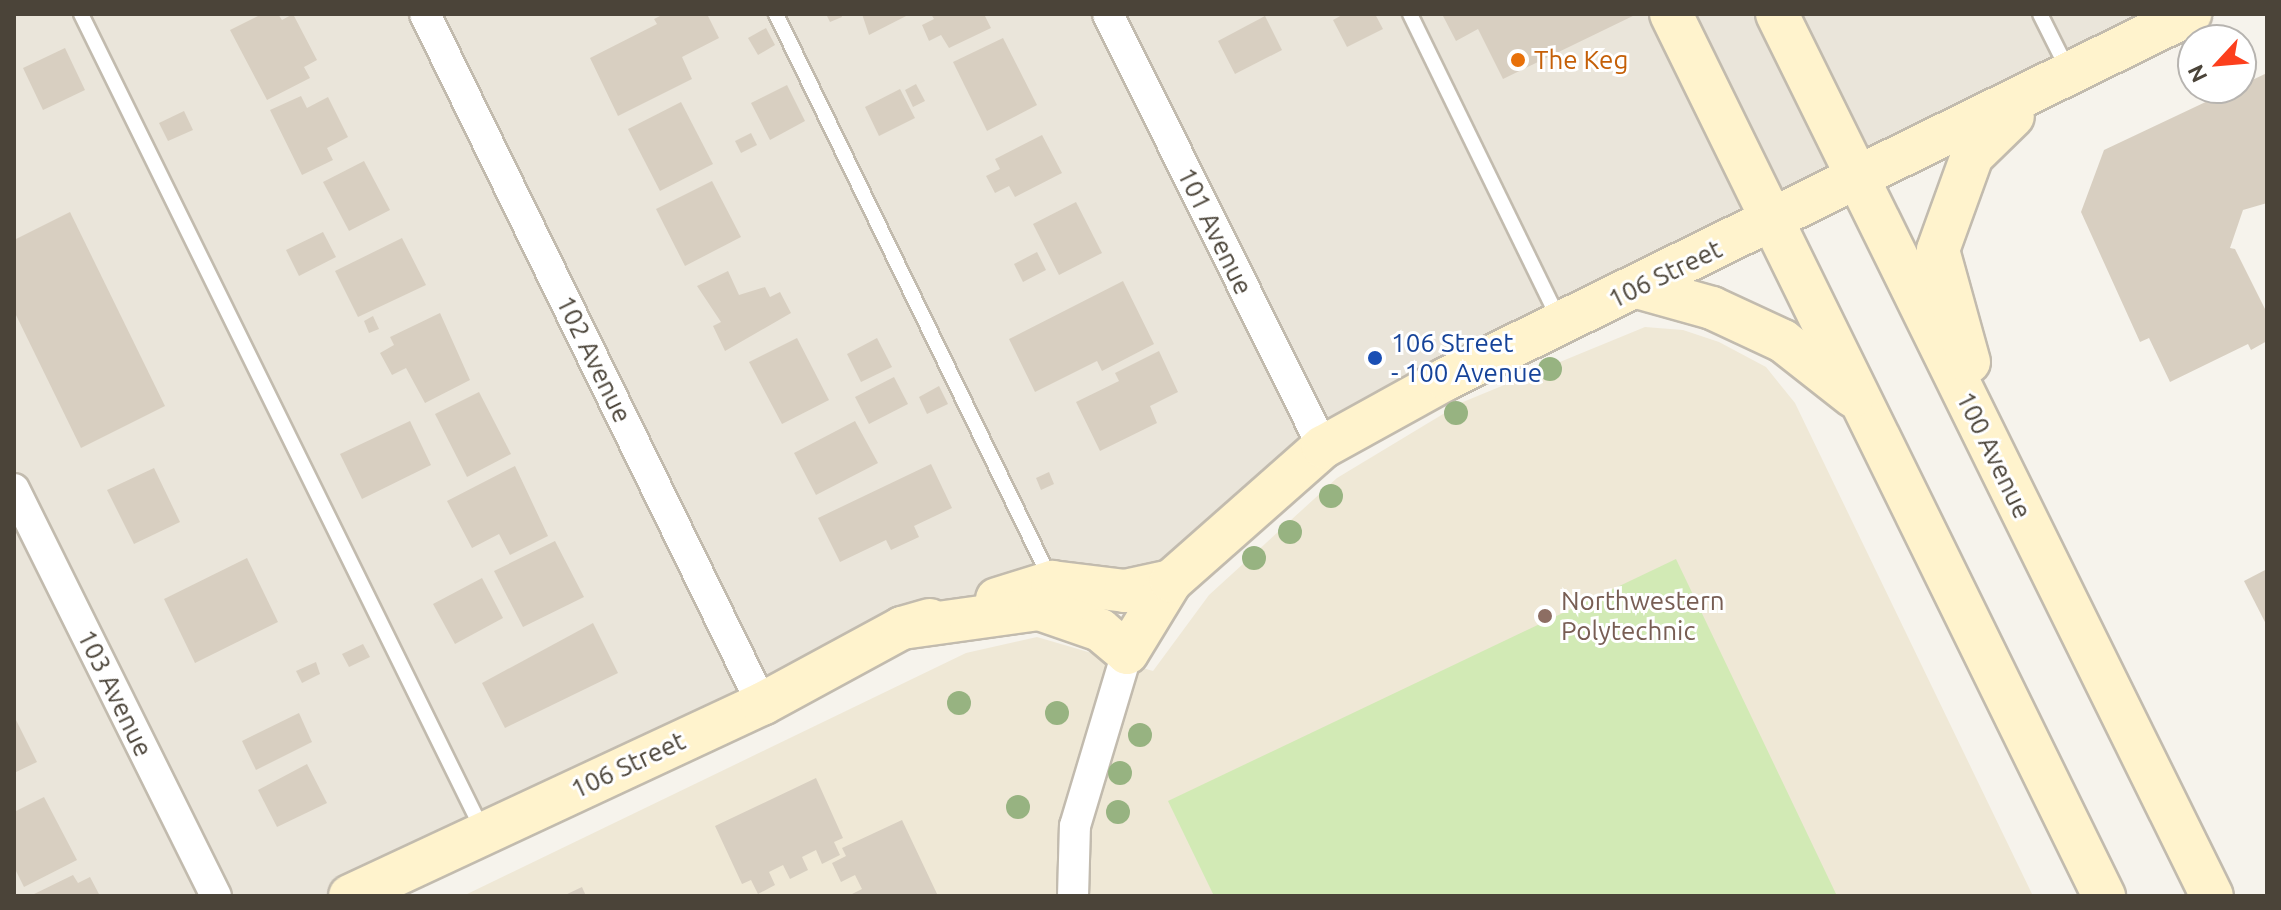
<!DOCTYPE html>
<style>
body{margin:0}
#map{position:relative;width:2281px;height:910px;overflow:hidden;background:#f6f3ec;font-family:Ubuntu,sans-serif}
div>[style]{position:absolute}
.residential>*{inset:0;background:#eae5da}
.education>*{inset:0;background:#efe8d6}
.green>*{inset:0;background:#d2eab5}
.building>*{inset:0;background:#d8cfc1}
.roads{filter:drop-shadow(2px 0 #c2bbae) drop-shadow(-2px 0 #c2bbae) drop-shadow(0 2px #c2bbae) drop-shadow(0 -2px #c2bbae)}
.lane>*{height:14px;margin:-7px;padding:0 7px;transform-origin:7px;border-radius:7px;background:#fff}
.street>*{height:30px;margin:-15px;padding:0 15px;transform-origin:15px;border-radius:15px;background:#fff}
.secondary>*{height:42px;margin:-21px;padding:0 21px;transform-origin:21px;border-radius:21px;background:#fff3cd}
.trees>*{width:24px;height:24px;margin:-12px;border-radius:50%;background:#97b381}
.dots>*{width:22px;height:22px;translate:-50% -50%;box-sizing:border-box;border:4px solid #fff;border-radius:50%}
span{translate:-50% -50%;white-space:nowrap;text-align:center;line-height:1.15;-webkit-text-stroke:6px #fff;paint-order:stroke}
.food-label{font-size:26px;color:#c56008}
.left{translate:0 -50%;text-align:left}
.street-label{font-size:26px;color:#4b4439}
.transit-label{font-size:26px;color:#164399}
.education-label{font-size:26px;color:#785e54}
.frame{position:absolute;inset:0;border:16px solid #4b4439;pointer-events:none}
.north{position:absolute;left:2177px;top:24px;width:80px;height:80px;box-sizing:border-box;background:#fff;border:2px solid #b7b4b0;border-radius:50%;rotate:244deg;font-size:22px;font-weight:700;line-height:32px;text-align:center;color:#4b4439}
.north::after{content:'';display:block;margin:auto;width:28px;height:36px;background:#fc3f1d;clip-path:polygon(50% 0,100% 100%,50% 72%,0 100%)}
</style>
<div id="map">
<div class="residential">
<div style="clip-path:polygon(14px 14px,2156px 14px,1446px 379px,1171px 581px,902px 628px,775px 671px,483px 831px,350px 896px,14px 896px)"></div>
</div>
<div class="education">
<div style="clip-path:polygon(1645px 327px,1683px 330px,1719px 342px,1766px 367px,1795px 403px,2033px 896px,463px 896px,966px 653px,1037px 637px,1153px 671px,1209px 595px,1337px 478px,1463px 402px)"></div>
</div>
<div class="green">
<div style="clip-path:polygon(1676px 559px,1837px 896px,1214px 896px,1168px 801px)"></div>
</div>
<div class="building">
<div style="clip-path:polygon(262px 14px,278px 14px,282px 20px,293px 14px,317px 60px,304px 67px,310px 78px,267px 100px,230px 30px)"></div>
<div style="clip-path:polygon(664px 14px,707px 14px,719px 38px,682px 57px,692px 79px,618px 116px,590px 58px,657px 24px,654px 19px)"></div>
<div style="clip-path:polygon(826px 14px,841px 14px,842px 17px,830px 22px)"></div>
<div style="clip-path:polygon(862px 14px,910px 14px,869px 35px)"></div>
<div style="clip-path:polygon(931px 14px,984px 14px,991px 28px,949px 48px,941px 35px,929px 41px,922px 25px,934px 19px)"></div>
<div style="clip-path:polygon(1344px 14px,1375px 14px,1383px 29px,1347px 47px,1333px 20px)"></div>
<div style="clip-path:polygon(1442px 14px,1637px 14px,1503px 79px,1478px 29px,1456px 41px)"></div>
<div style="clip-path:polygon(1265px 16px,1282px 50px,1235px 74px,1218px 41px)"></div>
<div style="clip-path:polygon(766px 28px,775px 45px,758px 55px,748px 38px)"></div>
<div style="clip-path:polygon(1003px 38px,1037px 105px,987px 131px,953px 62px)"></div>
<div style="clip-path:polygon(65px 48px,85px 90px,43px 110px,23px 68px)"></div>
<div style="clip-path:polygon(2267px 73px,2267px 203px,2243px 210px,2230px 248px,2235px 249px,2267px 313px,2267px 341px,2251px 350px,2248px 344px,2170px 382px,2149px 338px,2140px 342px,2081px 212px,2104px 150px)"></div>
<div style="clip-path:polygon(916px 84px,925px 101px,913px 107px,905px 90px)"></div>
<div style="clip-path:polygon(787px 85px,805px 121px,770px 140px,751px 103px)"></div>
<div style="clip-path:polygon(900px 89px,915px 118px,879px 136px,865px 107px)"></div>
<div style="clip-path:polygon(301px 96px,307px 108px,328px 97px,348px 137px,327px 148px,333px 160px,302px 175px,270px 110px)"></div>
<div style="clip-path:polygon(681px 102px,713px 164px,660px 191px,628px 129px)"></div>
<div style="clip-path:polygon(184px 111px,193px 130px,168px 141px,159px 123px)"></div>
<div style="clip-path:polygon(751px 133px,757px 145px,741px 153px,735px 141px)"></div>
<div style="clip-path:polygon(1042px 135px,1062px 173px,1015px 197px,1009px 186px,995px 193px,986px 176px,1000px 169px,995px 159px)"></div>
<div style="clip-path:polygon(364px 161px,390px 210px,349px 231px,323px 182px)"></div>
<div style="clip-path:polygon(712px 181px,741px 237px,685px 266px,656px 209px)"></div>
<div style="clip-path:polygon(1076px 202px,1102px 253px,1059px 275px,1033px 224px)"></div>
<div style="clip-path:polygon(70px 212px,165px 406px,81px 448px,14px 311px,14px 240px)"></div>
<div style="clip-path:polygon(323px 232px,336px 257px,299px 276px,286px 250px)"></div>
<div style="clip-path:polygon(402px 238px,426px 285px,358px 317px,335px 271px)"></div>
<div style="clip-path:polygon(1037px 252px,1046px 270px,1023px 282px,1014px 264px)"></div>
<div style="clip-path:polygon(728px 271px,739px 295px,765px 287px,770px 297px,780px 292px,791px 313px,725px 351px,713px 326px,721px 322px,697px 286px)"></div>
<div style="clip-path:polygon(1123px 281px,1154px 344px,1102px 371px,1097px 361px,1035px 392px,1009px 339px)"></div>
<div style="clip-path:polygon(440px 313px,470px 380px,425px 403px,406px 368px,392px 375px,380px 353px,394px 345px,390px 337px)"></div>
<div style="clip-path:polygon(373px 316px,379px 329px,369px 333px,364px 321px)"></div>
<div style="clip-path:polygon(797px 338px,829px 400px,782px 424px,749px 362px)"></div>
<div style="clip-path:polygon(877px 338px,892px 367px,861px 382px,847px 354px)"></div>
<div style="clip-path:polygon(1159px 351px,1178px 392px,1150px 406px,1157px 423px,1100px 451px,1076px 402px,1119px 381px,1115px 373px)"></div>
<div style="clip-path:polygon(894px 377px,908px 404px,869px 424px,855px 397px)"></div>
<div style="clip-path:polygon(939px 386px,948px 404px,927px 414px,919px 397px)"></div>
<div style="clip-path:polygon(479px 392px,511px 454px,467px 477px,435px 414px)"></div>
<div style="clip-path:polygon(410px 421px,431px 465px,362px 499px,340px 454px)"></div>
<div style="clip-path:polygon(855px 421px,878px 463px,816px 495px,794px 453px)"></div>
<div style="clip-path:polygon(931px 464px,952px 508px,914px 526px,919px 537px,891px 550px,886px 540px,840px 562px,818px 518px)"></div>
<div style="clip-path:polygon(515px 466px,548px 536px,510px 555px,499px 534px,472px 548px,447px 501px)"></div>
<div style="clip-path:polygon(154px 468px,180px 522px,134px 544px,107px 490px)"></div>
<div style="clip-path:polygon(1049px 472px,1054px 484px,1041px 490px,1036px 478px)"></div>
<div style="clip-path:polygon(555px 541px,584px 597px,523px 627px,494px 571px)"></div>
<div style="clip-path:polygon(247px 558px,278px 622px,195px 663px,164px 599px)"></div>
<div style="clip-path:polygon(2267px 569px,2267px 626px,2244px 581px)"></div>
<div style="clip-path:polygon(482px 578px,503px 618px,455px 644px,433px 604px)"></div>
<div style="clip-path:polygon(593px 623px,618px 673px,505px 728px,482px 683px)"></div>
<div style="clip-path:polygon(363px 644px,370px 657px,349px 667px,342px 654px)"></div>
<div style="clip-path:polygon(316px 662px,320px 674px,302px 683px,296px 671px)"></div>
<div style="clip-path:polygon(299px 713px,312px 742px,256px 770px,242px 741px)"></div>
<div style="clip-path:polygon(14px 716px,37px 762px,14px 773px)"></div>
<div style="clip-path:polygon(307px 764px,327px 803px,277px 827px,258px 790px)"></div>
<div style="clip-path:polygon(816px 778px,843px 838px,834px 842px,840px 855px,822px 864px,816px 850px,802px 857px,808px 870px,790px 879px,783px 865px,769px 872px,775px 885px,758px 894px,751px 880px,742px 884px,715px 826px)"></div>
<div style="clip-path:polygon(44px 797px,77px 860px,24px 887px,14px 867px,14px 812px)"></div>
<div style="clip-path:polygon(902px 820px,938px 896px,848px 896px,862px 889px,855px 875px,841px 882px,832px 863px,846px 856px,842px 848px)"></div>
<div style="clip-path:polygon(73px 875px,78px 883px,90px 877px,100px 896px,30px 896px)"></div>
<div style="clip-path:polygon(582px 887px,586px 896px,563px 896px)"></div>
</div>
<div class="roads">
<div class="lane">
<div style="left:81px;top:14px;width:911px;rotate:63.8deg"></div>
<div style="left:776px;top:14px;width:627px;rotate:64.09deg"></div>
<div style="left:1410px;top:14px;width:340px;rotate:64deg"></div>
<div style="left:2040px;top:14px;width:63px;rotate:63.4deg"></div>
</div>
<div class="street">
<div style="left:425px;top:14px;width:768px;rotate:63.97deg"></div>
<div style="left:1108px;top:14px;width:483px;rotate:63.6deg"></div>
<div style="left:14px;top:489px;width:454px;rotate:63.6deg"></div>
<div style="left:1073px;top:896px;width:70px;rotate:-88.4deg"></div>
<div style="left:1075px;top:826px;width:181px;rotate:-73.3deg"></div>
</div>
<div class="secondary">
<div style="left:1671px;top:14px;width:983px;rotate:63.85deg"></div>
<div style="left:1777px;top:14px;width:983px;rotate:63.75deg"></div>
<div style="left:1637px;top:287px;width:78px;rotate:15.6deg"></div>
<div style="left:1712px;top:308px;width:78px;rotate:24.9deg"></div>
<div style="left:1783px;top:341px;width:89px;rotate:38.2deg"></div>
<div style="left:1969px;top:362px;width:116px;rotate:-105.5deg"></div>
<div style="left:1938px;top:250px;width:100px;rotate:-70.1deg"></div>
<div style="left:1972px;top:156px;width:57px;rotate:-44.3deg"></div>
<div style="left:997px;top:599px;width:58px;rotate:-17.2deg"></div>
<div style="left:1052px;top:582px;width:74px;rotate:7deg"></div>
<div style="left:1125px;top:591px;width:47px;rotate:-12.3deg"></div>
<div style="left:902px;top:628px;width:138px;rotate:-7.9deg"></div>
<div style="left:1039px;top:609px;width:65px;rotate:19deg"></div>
<div style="left:1100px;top:630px;width:35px;rotate:40deg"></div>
<div style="left:1127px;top:653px;width:84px;rotate:-58.6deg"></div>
<div style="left:1171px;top:581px;width:203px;rotate:-41.4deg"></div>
<div style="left:1323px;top:447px;width:141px;rotate:-28.9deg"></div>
<div style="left:1446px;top:379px;width:829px;rotate:-26.13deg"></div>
<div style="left:350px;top:896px;width:455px;rotate:-25deg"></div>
<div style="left:762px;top:704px;width:159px;rotate:-28.5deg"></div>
<div style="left:902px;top:628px;width:29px;rotate:-16deg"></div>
</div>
</div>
<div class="trees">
<div style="left:1550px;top:369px"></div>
<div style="left:1456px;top:413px"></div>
<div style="left:1331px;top:496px"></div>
<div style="left:1290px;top:532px"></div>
<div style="left:1254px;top:558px"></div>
<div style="left:959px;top:703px"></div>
<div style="left:1057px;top:713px"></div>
<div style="left:1140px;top:735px"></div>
<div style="left:1120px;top:773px"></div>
<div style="left:1018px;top:807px"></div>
<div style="left:1118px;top:812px"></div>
</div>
<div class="dots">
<div style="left:1518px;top:60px;background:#e8710a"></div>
<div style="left:1375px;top:358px;background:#1a4fb4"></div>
<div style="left:1545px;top:616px;background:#8d6e63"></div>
</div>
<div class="food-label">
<span class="left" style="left:1534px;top:60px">The Keg</span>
</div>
<div class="street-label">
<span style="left:1215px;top:231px;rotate:64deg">101 Avenue</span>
<span style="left:1665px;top:274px;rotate:-26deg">106 Street</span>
<span style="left:594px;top:359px;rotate:64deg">102 Avenue</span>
<span style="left:1994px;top:455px;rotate:64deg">100 Avenue</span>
<span style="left:115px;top:693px;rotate:64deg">103 Avenue</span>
<span style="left:628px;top:765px;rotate:-25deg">106 Street</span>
</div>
<div class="transit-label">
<span class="left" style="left:1391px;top:358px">106 Street<br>- 100 Avenue</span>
</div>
<div class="education-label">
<span class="left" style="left:1561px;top:616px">Northwestern<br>Polytechnic</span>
</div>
<div class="frame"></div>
<div class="north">N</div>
</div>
